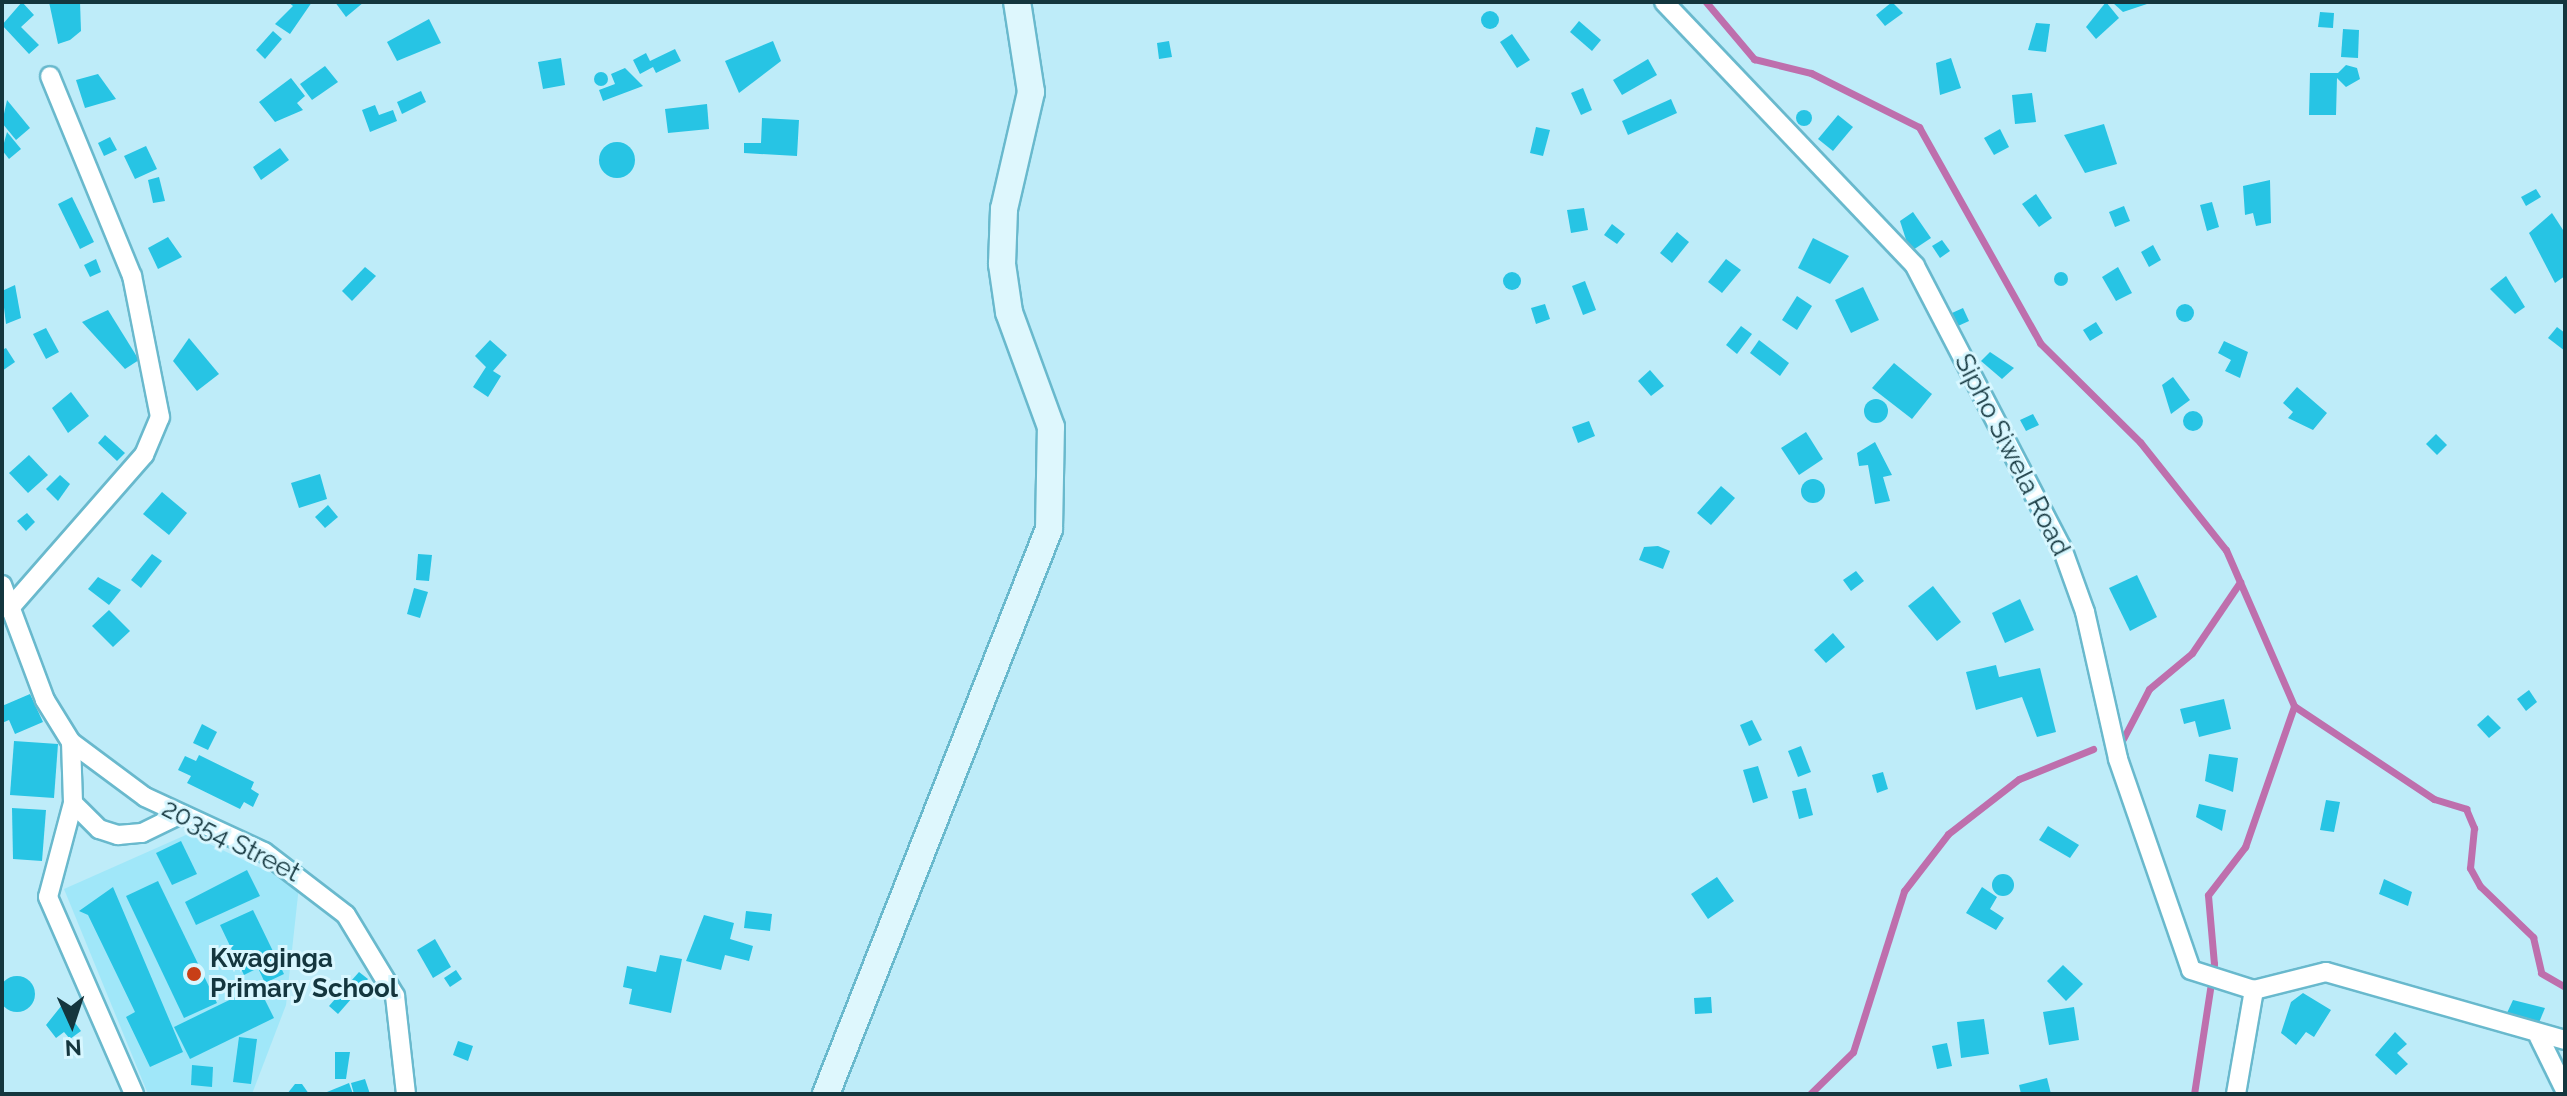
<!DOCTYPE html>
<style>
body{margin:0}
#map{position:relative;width:2567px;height:1096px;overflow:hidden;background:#beecf9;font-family:Raleway,sans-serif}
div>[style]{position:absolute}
.built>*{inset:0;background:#a0e7f9}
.stream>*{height:7px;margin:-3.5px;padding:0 3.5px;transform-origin:3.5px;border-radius:3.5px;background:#be6fad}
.building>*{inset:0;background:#27c4e4}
.round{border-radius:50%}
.roads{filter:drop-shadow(2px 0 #69b9cd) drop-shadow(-2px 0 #69b9cd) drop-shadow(0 2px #69b9cd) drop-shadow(0 -2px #69b9cd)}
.street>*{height:18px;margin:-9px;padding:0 9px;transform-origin:9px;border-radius:9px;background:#fff}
.secondary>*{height:26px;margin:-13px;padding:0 13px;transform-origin:13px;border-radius:13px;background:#def7fd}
.dots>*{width:22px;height:22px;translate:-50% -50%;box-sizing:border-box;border:4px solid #d8f7ff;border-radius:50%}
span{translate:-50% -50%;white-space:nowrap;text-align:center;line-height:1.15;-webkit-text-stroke:6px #d8f7ff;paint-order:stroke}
.street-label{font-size:26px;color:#14363e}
.poi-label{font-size:26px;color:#14363e;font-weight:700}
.left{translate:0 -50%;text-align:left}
.frame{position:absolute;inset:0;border:4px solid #14363e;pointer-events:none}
.north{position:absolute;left:32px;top:984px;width:80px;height:80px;-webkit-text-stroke:6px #d8f7ff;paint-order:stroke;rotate:177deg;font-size:22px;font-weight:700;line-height:32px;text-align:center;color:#14363e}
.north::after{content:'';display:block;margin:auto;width:28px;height:36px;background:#14363e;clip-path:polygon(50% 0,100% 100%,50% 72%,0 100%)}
</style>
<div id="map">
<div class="built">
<div style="clip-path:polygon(188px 834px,299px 886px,286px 1005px,252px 1094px,148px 1094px,64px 889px)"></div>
</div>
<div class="stream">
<div style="left:1706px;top:2px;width:75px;rotate:49.9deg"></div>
<div style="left:1754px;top:59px;width:59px;rotate:13.8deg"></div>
<div style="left:1811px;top:73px;width:121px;rotate:26.6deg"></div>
<div style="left:1919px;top:127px;width:248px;rotate:60.7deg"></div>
<div style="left:2040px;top:343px;width:141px;rotate:44.7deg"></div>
<div style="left:2140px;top:442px;width:138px;rotate:51.5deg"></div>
<div style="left:2226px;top:550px;width:170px;rotate:66.4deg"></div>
<div style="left:2294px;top:706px;width:168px;rotate:33.6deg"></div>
<div style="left:2434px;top:799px;width:34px;rotate:17deg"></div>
<div style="left:2466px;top:809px;width:21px;rotate:67deg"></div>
<div style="left:2474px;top:828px;width:40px;rotate:95.7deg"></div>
<div style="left:2470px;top:868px;width:21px;rotate:61deg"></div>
<div style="left:2480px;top:886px;width:74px;rotate:43.9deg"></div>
<div style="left:2533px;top:937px;width:37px;rotate:77deg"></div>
<div style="left:2541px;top:973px;width:28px;rotate:30deg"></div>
<div style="left:2123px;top:739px;width:56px;rotate:-62.5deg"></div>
<div style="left:2149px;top:689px;width:56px;rotate:-39.9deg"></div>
<div style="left:2192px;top:653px;width:86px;rotate:-55.9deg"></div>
<div style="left:1810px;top:1094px;width:60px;rotate:-44.3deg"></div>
<div style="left:1853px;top:1052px;width:169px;rotate:-72.4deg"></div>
<div style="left:1904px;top:891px;width:72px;rotate:-52.3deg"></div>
<div style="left:1948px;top:834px;width:90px;rotate:-37.8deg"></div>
<div style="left:2019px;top:779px;width:80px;rotate:-22.1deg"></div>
<div style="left:2194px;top:1094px;width:132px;rotate:-81.3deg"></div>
<div style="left:2214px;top:964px;width:69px;rotate:-95deg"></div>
<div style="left:2208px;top:895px;width:61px;rotate:-52.4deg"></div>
<div style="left:2245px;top:847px;width:149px;rotate:-70.8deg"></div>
</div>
<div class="building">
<div style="clip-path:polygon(22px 2px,34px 15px,21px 27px,39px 45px,29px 54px,2px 25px)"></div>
<div style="clip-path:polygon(49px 2px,80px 2px,81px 31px,70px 40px,58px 44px)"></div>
<div style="clip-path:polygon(288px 2px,312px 2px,290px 34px,275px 24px,293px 6px)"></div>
<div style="clip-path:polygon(335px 2px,364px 2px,346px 17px)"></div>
<div style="clip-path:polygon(1892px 2px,1903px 13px,1885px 26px,1876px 15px)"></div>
<div style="clip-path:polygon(2106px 2px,2119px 18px,2096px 39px,2086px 27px)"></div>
<div style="clip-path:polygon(2112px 2px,2153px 2px,2123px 12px)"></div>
<div class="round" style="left:1481px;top:11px;width:18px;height:18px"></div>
<div style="clip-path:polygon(2320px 12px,2334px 13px,2333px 28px,2318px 27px)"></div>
<div style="clip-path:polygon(429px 19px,441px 43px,397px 61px,387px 42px)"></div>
<div style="clip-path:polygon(1579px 21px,1601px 40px,1592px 51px,1570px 32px)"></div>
<div style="clip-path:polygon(2036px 23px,2050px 24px,2046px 52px,2028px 50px)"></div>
<div style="clip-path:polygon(2343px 29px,2359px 30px,2358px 58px,2341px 57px)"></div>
<div style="clip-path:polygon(273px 31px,282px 39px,265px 59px,256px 50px)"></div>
<div style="clip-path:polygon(1512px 34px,1530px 60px,1517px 68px,1500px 42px)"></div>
<div style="clip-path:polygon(773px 41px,781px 61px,739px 93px,725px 61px)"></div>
<div style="clip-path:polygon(1169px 41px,1172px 57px,1159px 59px,1157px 43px)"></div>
<div style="clip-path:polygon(675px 49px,681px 61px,656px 73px,653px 67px,640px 74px,633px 60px,646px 53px,650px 61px)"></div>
<div style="clip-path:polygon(561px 58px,565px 85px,543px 89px,538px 62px)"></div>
<div style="clip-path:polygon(1951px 58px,1961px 88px,1940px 95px,1936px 63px)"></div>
<div style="clip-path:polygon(1648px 59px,1657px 75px,1622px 95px,1613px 80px)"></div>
<div style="clip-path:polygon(2346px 65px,2357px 68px,2360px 79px,2346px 87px,2337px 78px,2336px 115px,2309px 115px,2310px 73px,2338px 73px)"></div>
<div style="clip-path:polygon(325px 66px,338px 82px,312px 100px,300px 84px)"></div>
<div style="clip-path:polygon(625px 68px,643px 86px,603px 101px,599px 90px,615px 84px,611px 74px)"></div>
<div class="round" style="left:594px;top:72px;width:14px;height:14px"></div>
<div style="clip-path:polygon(98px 74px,116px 99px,85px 108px,76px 80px)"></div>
<div style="clip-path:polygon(291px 78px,305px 96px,297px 103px,303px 110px,275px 122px,259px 102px)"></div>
<div style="clip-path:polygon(1583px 88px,1592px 110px,1581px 115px,1571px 93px)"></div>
<div style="clip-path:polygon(421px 91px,426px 102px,402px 114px,397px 102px)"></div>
<div style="clip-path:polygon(2032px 93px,2036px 122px,2015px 124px,2012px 95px)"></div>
<div style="clip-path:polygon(1671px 99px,1677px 113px,1628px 135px,1622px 121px)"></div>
<div style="clip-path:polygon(7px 100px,30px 128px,16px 140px,2px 123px)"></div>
<div style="clip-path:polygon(707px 104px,709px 129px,668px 133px,665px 109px)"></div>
<div style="clip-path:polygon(375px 105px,379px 115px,393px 110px,397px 121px,370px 132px,362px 110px)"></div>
<div class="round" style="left:1796px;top:110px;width:16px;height:16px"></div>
<div style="clip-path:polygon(1838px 115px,1853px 127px,1833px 151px,1818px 139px)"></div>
<div style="clip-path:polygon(762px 118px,799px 120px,797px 156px,744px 153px,744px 143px,761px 143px)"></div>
<div style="clip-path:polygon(2104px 124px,2117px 164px,2085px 173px,2064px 135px)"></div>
<div style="clip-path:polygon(1536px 127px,1550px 130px,1543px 156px,1530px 153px)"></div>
<div style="clip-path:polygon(2000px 129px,2009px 147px,1994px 155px,1984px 138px)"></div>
<div style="clip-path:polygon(7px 132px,21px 149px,9px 159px,2px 150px)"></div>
<div style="clip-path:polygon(110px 137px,117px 150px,104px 156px,98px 143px)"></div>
<div class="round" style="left:599px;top:142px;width:36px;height:36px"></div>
<div style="clip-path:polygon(146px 146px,157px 169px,135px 179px,124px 156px)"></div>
<div style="clip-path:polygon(280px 148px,289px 160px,261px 180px,253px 167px)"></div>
<div style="clip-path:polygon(159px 177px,165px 201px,153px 203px,148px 180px)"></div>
<div style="clip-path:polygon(2270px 180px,2271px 223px,2256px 226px,2253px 213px,2245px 215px,2243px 186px)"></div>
<div style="clip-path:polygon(2536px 189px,2541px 197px,2526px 206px,2521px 197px)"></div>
<div style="clip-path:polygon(2036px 194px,2052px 218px,2039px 227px,2022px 204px)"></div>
<div style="clip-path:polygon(72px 197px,94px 242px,80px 249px,58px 204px)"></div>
<div style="clip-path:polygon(2212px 202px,2219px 227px,2207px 231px,2200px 205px)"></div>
<div style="clip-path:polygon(2124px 206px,2130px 221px,2115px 227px,2109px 212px)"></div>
<div style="clip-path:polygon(1584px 208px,1588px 230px,1571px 233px,1567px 210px)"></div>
<div style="clip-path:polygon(1913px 212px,1931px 238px,1910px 252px,1900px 221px)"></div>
<div style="clip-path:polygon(2552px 213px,2565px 233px,2565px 276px,2555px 283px,2529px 233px)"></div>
<div style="clip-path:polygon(1612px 224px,1625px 234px,1617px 244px,1604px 235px)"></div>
<div style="clip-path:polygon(1677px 232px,1689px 242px,1672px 263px,1660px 253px)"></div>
<div style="clip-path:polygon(168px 237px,182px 257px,158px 269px,148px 248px)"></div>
<div style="clip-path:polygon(1813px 238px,1849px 256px,1830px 284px,1798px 268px)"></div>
<div style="clip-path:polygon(1942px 240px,1950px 251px,1940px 258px,1932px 246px)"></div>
<div style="clip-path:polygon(2153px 245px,2161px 260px,2149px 267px,2141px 252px)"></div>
<div style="clip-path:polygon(96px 259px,101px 272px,90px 277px,84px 265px)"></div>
<div style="clip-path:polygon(1726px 259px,1741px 270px,1722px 293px,1708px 282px)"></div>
<div style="clip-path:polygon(365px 267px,376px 276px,352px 301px,342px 291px)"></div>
<div style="clip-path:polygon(2118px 267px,2132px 293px,2116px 301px,2102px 277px)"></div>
<div class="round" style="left:1503px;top:272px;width:18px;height:18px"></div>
<div class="round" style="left:2054px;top:272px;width:14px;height:14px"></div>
<div style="clip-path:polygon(2506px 276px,2525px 307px,2515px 314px,2490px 289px)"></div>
<div style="clip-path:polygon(1585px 281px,1596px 310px,1583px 315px,1572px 286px)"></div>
<div style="clip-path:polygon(15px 285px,21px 318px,6px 324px,2px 291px)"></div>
<div style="clip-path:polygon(1863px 287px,1879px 320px,1851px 333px,1835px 300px)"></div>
<div style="clip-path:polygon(1797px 296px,1812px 306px,1797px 330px,1782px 320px)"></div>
<div class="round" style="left:2176px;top:304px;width:18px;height:18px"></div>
<div style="clip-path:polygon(1545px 304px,1550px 319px,1536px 324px,1531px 308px)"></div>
<div style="clip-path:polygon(1963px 308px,1969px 321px,1958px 326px,1952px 313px)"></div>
<div style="clip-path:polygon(108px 310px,139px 360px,125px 369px,82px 322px)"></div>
<div style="clip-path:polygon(2096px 322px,2103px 333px,2090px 341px,2083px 330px)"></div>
<div style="clip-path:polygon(1741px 326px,1752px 334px,1737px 354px,1726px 345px)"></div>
<div style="clip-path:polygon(2557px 327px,2565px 333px,2565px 351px,2548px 338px)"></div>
<div style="clip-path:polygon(46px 328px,59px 352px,46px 359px,33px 334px)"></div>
<div style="clip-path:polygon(189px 338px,219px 374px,197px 391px,173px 361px)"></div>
<div style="clip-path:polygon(490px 340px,507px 355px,493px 371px,501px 376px,488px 397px,473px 387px,486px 367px,475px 356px)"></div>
<div style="clip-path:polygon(1759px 340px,1789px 363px,1780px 376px,1750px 353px)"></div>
<div style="clip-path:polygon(2224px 341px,2248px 352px,2240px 378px,2225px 371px,2231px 360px,2218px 353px)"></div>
<div style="clip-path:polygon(6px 348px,15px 362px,2px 371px,2px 350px)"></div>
<div style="clip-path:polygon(1990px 352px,2014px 368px,2002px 379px,1981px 361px)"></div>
<div style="clip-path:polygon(1894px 363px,1932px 394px,1912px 419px,1872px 388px)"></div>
<div style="clip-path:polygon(1650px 370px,1664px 386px,1651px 396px,1638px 381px)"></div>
<div style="clip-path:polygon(2173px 377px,2190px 400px,2171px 414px,2162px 385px)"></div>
<div style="clip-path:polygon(2297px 387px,2327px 413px,2313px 430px,2288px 418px,2293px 412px,2283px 403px)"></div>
<div style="clip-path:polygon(71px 392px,89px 416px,68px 433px,52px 408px)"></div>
<div class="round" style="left:1864px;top:399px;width:24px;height:24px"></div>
<div class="round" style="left:2183px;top:411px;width:20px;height:20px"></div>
<div style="clip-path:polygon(2033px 414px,2039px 425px,2026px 431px,2020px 420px)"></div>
<div style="clip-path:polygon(1589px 421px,1595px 436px,1578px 443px,1572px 427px)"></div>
<div style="clip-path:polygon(1806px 432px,1823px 459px,1799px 475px,1781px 448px)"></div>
<div style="clip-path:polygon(2436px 434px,2447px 445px,2437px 455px,2426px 444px)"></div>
<div style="clip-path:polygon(105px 435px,125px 453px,117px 461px,98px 443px)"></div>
<div style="clip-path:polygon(1875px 442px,1892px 475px,1883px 477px,1890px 501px,1875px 504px,1868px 465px,1859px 466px,1857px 453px)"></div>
<div style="clip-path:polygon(29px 455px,48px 475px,28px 493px,9px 473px)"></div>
<div style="clip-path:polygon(320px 474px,327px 499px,299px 508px,291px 483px)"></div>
<div style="clip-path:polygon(60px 475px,70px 484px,58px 501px,46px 489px)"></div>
<div class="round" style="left:1801px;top:479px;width:24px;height:24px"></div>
<div style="clip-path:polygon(1721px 486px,1735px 498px,1711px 525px,1697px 513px)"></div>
<div style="clip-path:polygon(162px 492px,187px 513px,169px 535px,143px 514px)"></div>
<div style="clip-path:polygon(328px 505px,338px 517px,325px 528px,315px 517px)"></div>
<div style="clip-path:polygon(27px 513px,35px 522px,26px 531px,17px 521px)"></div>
<div style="clip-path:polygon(1658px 546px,1670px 551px,1663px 569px,1639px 560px,1644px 547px)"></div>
<div style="clip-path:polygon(152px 554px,162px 561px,141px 588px,131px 580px)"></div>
<div style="clip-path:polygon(418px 554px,432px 555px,429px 581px,416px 580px)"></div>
<div style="clip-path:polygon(1856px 571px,1864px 581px,1851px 591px,1843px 580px)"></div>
<div style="clip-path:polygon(2137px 575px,2157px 617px,2130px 631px,2109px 588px)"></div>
<div style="clip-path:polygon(98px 577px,121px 590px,109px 605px,88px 589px)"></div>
<div style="clip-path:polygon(1933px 586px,1961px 622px,1937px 641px,1908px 606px)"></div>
<div style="clip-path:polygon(414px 588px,428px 592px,420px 618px,407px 614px)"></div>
<div style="clip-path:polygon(2020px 599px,2034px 630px,2005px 643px,1992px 613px)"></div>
<div style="clip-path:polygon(109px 610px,130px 631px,113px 647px,92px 626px)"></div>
<div style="clip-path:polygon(1833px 633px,1845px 647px,1826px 663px,1814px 650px)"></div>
<div style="clip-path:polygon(1996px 665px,1999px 677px,2040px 668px,2056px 732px,2037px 737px,2022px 697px,1976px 710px,1966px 672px)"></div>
<div style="clip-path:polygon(2529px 690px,2537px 702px,2526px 711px,2517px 699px)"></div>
<div style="clip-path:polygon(30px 694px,43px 722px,15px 734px,9px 720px,2px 723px,2px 706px)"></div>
<div style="clip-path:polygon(2224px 699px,2231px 729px,2199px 737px,2195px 721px,2184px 724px,2180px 709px)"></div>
<div style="clip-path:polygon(2488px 715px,2501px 728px,2489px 738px,2477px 725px)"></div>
<div style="clip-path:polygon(1752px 720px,1762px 740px,1749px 746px,1740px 725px)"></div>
<div style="clip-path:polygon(202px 724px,217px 732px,208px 750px,193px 743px)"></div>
<div style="clip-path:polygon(14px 741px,58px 744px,54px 798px,10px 795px)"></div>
<div style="clip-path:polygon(1801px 746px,1811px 772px,1798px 777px,1788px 751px)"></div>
<div style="clip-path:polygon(2209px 754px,2238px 758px,2233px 792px,2205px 781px)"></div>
<div style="clip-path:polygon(199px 755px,254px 782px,251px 789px,259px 794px,253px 807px,244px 802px,240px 809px,187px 783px,191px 776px,178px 770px,185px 756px,196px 761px)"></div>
<div style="clip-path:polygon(1758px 766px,1768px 798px,1753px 803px,1743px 770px)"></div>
<div style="clip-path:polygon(1883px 772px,1888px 789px,1877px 793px,1872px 775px)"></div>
<div style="clip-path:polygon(1806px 788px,1813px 815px,1799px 819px,1792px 791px)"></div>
<div style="clip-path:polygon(2326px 800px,2340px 802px,2334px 832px,2320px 830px)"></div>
<div style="clip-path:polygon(2199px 804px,2226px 810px,2222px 831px,2196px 817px)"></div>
<div style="clip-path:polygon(12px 808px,46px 810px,42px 861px,13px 859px)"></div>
<div style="clip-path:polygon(2048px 826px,2079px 845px,2070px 858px,2039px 840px)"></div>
<div style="clip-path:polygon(181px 841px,197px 874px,172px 885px,156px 853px)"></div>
<div style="clip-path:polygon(247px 870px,260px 896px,196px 925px,185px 902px)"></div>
<div class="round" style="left:1992px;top:874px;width:22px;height:22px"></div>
<div style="clip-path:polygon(1717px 877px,1734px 901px,1708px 919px,1691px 894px)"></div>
<div style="clip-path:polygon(2384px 879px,2412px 892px,2408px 906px,2379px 894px)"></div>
<div style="clip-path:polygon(158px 881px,217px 1003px,184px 1018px,126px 896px)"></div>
<div style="clip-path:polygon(113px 887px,183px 1052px,150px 1067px,126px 1017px,135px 1012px,88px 915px,79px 911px)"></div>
<div style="clip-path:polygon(1982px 887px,1997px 897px,1990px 909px,2004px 918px,1996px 930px,1966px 913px)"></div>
<div style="clip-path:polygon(253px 910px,284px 974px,265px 983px,258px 968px,244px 975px,220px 925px)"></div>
<div style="clip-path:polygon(746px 911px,772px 914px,770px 931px,744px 928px)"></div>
<div style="clip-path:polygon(704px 915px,734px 923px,730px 939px,753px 946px,749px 961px,725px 955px,721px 970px,686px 961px)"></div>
<div style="clip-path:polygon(435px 939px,451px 967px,433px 978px,417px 950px)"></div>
<div style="clip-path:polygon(660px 955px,682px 959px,671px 1013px,629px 1004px,632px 989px,623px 987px,627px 966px,656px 972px)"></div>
<div style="clip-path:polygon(2063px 965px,2083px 984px,2066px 1001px,2047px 981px)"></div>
<div style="clip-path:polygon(456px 970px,462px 979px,450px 987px,444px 978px)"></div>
<div style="clip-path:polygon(359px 972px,368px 979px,354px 996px,344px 989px)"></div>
<div class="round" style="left:-1px;top:976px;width:36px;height:36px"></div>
<div style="clip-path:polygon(258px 986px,274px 1018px,190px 1059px,174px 1027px)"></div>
<div style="clip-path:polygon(343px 990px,352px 998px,338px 1014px,329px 1006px)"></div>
<div style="clip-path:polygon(2303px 993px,2331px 1010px,2314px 1037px,2306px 1032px,2296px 1045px,2281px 1033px,2291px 1002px)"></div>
<div style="clip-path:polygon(1711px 997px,1712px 1013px,1695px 1014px,1694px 998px)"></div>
<div style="clip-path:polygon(2513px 1000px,2545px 1008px,2538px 1025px,2507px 1013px)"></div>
<div style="clip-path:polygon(62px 1005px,81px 1031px,70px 1039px,64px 1032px,56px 1038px,46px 1025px)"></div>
<div style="clip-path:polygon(2074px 1007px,2079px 1040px,2049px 1045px,2043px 1012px)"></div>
<div style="clip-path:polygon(1984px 1019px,1989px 1054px,1961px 1058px,1957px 1022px)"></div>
<div style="clip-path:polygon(2395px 1032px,2407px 1044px,2397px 1053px,2408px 1064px,2396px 1075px,2375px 1055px)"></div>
<div style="clip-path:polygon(239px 1037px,257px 1039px,251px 1084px,233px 1082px)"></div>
<div style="clip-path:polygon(458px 1041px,473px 1046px,468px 1061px,453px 1055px)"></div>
<div style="clip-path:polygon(1947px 1043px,1952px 1066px,1937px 1069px,1932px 1046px)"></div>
<div style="clip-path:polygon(335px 1052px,350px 1052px,346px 1079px,335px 1079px)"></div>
<div style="clip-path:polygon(192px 1065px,213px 1067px,212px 1087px,191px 1085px)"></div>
<div style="clip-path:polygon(2047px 1078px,2051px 1094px,2021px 1094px,2019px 1085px)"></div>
<div style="clip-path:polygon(365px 1079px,370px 1094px,354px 1094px,351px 1083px)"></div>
<div style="clip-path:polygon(349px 1083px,353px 1094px,328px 1094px,327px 1092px)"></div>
<div style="clip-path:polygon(295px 1084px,302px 1084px,309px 1094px,287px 1094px)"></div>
</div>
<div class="roads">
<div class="street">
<div style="left:1664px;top:2px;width:364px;rotate:46.4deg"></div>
<div style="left:1915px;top:266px;width:318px;rotate:62.5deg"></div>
<div style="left:2062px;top:548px;width:68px;rotate:70.2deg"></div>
<div style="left:2085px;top:612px;width:151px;rotate:77.3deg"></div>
<div style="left:2118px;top:759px;width:223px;rotate:70.9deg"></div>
<div style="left:2191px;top:970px;width:66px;rotate:17.6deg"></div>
<div style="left:2px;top:585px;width:123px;rotate:69.5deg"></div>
<div style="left:45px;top:700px;width:49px;rotate:58.2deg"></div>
<div style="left:71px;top:742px;width:92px;rotate:36.6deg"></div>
<div style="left:145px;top:797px;width:131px;rotate:24.8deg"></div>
<div style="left:264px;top:852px;width:103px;rotate:37.5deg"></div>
<div style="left:346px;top:915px;width:95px;rotate:58.8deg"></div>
<div style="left:395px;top:996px;width:99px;rotate:83.6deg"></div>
<div style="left:9px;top:609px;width:205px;rotate:-48.8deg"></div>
<div style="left:144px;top:455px;width:41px;rotate:-67.2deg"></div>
<div style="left:160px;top:417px;width:144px;rotate:-101.2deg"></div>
<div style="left:132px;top:276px;width:216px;rotate:-112.3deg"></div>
<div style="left:71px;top:742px;width:61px;rotate:88.1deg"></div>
<div style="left:73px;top:803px;width:97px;rotate:104.9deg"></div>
<div style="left:48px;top:897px;width:215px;rotate:66.4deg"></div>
<div style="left:73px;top:803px;width:37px;rotate:45deg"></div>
<div style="left:99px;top:829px;width:20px;rotate:18deg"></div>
<div style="left:118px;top:835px;width:24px;rotate:-5deg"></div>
<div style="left:142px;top:833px;width:43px;rotate:-26deg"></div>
<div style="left:2254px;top:990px;width:74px;rotate:-14deg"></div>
<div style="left:2326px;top:972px;width:248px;rotate:15.9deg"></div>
<div style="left:2539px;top:1037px;width:59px;rotate:63.9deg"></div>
<div style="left:2236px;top:1094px;width:106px;rotate:-80.2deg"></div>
</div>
<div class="secondary">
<div style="left:826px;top:1094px;width:607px;rotate:-68.46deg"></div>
<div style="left:1049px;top:529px;width:102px;rotate:-88.9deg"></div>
<div style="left:1051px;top:427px;width:122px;rotate:-110.1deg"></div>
<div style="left:1009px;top:312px;width:49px;rotate:-98.3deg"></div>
<div style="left:1002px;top:264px;width:55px;rotate:-87.9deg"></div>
<div style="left:1004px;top:209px;width:120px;rotate:-77deg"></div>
<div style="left:1031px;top:92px;width:91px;rotate:-98.8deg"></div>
</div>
</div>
<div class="dots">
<div style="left:194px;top:974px;background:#c83f17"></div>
</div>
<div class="street-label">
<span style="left:2012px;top:455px;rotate:63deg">Sipho Siwela Road</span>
<span style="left:231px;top:841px;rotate:27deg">20354 Street</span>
</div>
<div class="poi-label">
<span class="left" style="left:210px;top:974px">Kwaginga<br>Primary School</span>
</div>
<div class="frame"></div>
<div class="north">N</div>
</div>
